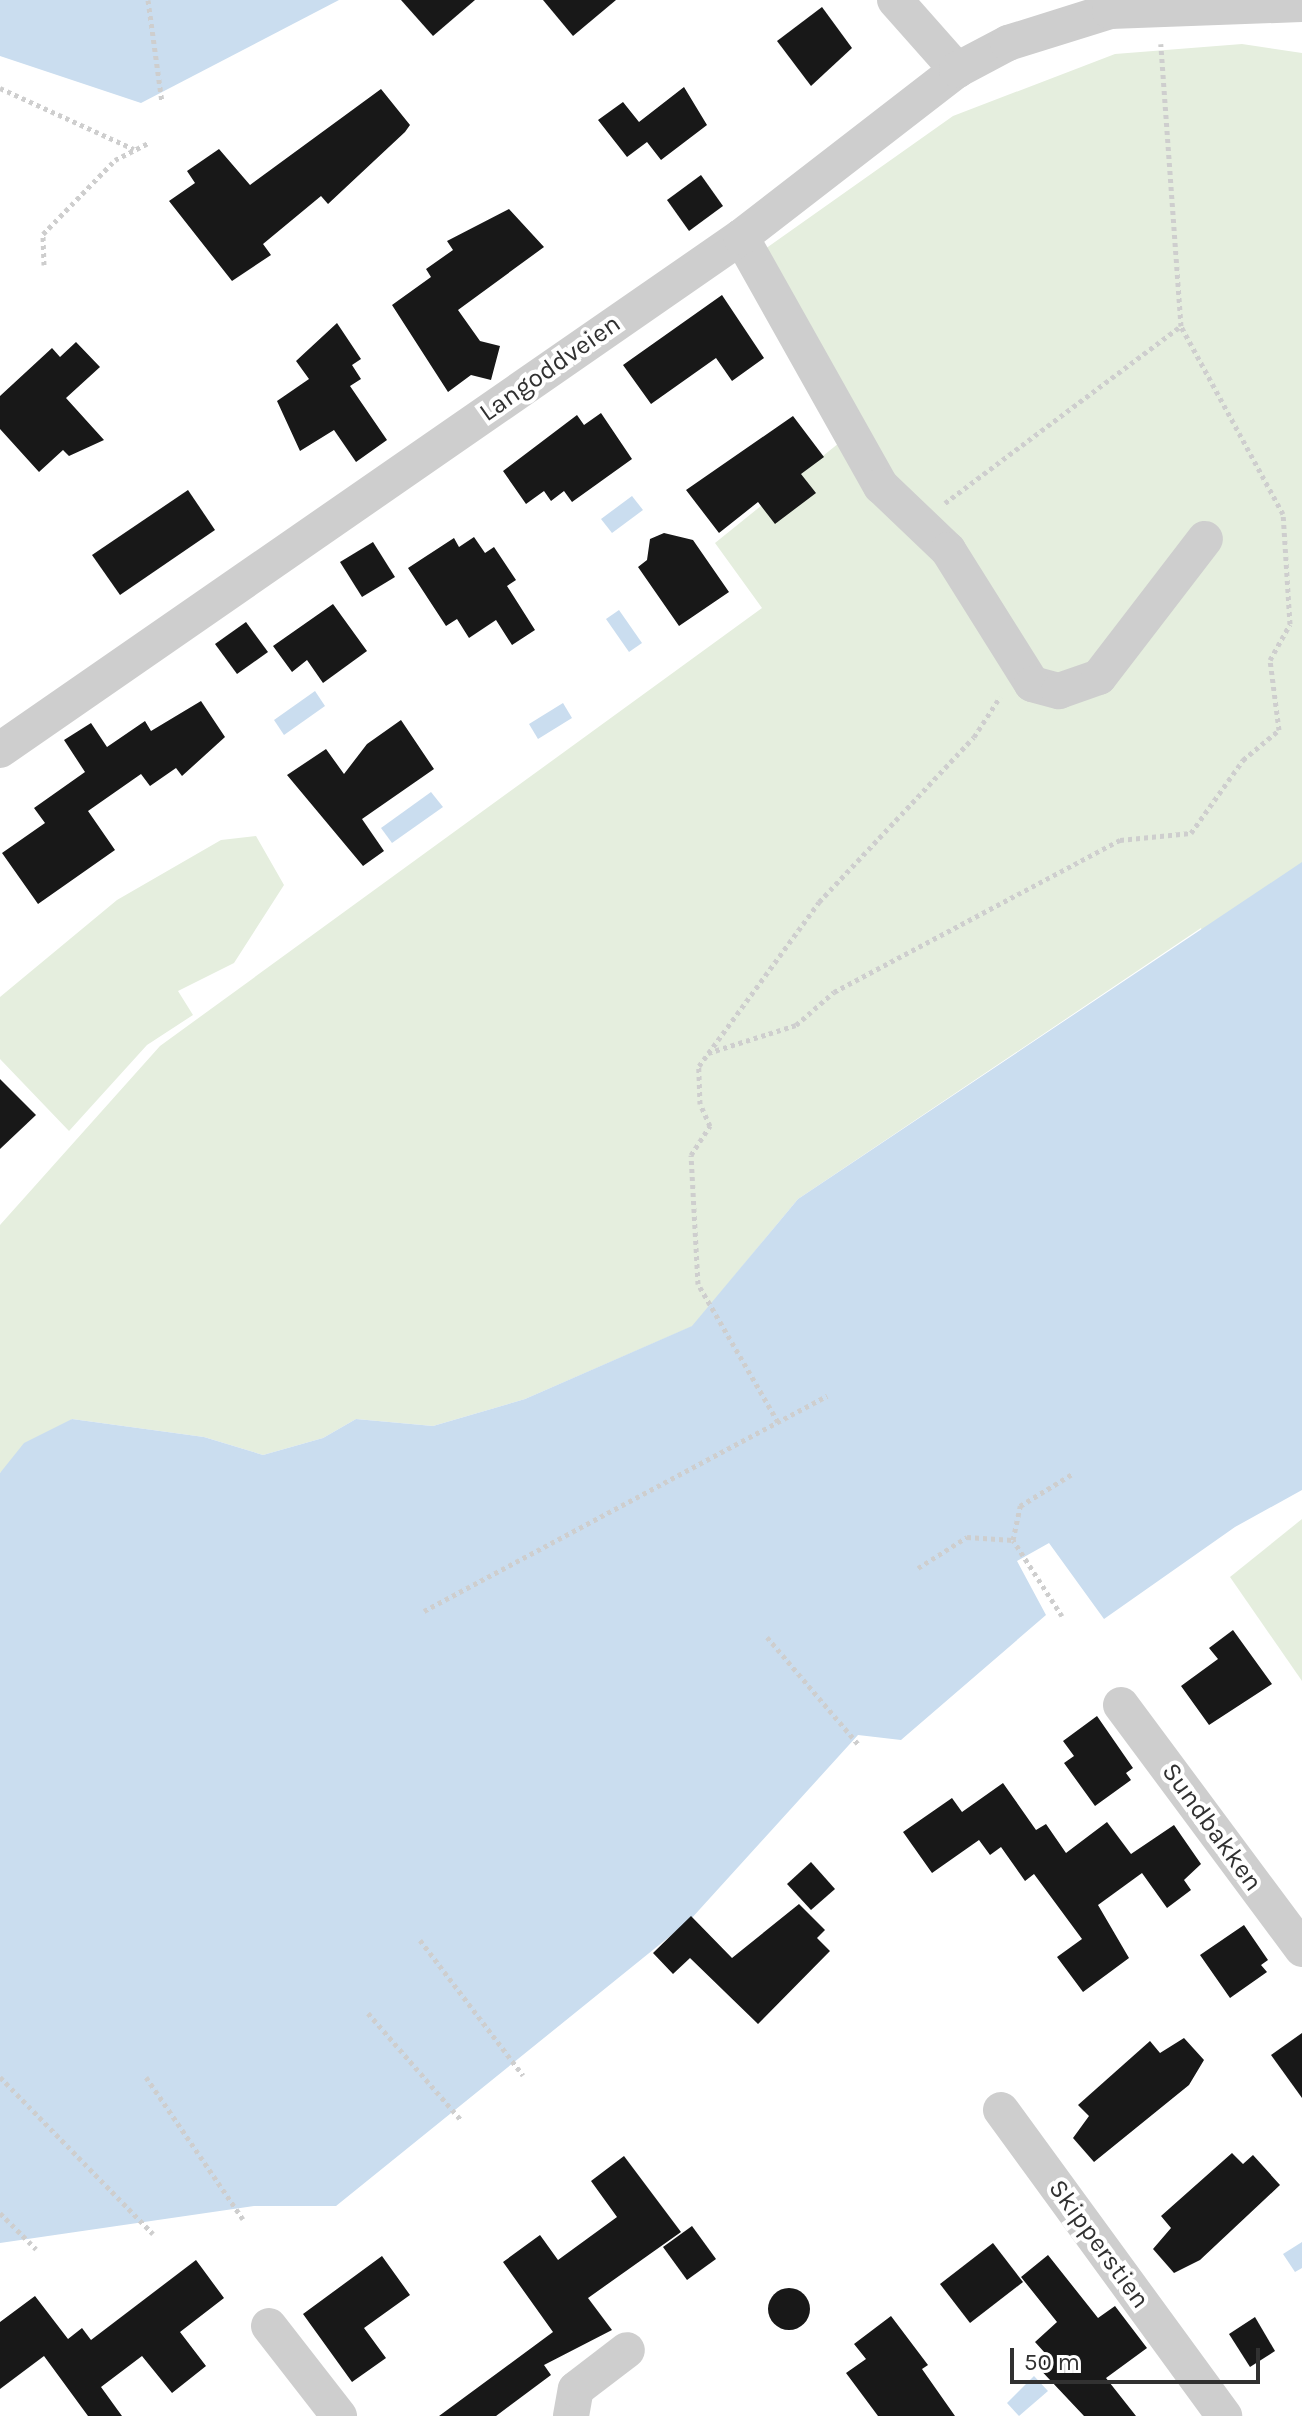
<!DOCTYPE html>
<style>
body{margin:0}
#map{position:relative;width:1302px;height:2416px;overflow:hidden;background:#fff;font-family:Karla,sans-serif}
div>[style]{position:absolute}
.green>*{inset:0;background:#e5eede}
.water>*{inset:0;background:#caddef}
.building>*{inset:0;background:#181818}
.round{border-radius:50%}
.path>*{height:5px;margin-top:-2.5px;transform-origin:0;background:repeating-linear-gradient(90deg,#cecece 0 4px,transparent 0 8px)}
.minor>*{height:36px;margin:-18px;padding:0 18px;transform-origin:18px;border-radius:18px;background:#cecece}
span{translate:-50% -50%;white-space:nowrap;text-align:center;line-height:1.15;-webkit-text-stroke:8px #fff;paint-order:stroke}
.street-label{font-size:26px;color:#313131}
.scale{position:absolute;left:1010px;top:2348px;width:250px;height:36px;box-sizing:border-box;border:4px solid #313131;border-top:0;padding-left:10px;font-size:24px;line-height:28px;white-space:nowrap;color:#313131;-webkit-text-stroke:6px #fff;paint-order:stroke}
</style>
<div id="map">
<div class="green">
<div style="clip-path:polygon(1242px 44px,1302px 53px,1302px 1283px,1201px 928px,798px 1199px,693px 1326px,525px 1399px,433px 1426px,356px 1419px,323px 1438px,263px 1455px,204px 1437px,72px 1419px,0 1473px,0 1225px,160px 1046px,762px 608px,715px 543px,839px 443px,765px 249px,953px 116px,1115px 54px)"></div>
<div style="clip-path:polygon(256px 836px,284px 885px,234px 963px,178px 991px,193px 1015px,147px 1045px,69px 1131px,0 1059px,0 997px,117px 900px,221px 840px)"></div>
<div style="clip-path:polygon(1302px 1519px,1302px 1681px,1230px 1577px)"></div>
</div>
<div class="water">
<div style="clip-path:polygon(0 0,339px 0,141px 103px,0 56px)"></div>
<div style="clip-path:polygon(632px 496px,643px 510px,612px 533px,601px 519px)"></div>
<div style="clip-path:polygon(619px 610px,642px 643px,629px 652px,606px 619px)"></div>
<div style="clip-path:polygon(315px 691px,325px 706px,284px 735px,274px 720px)"></div>
<div style="clip-path:polygon(563px 703px,572px 718px,538px 739px,529px 724px)"></div>
<div style="clip-path:polygon(431px 792px,443px 807px,392px 843px,381px 828px)"></div>
<div style="clip-path:polygon(1302px 862px,1302px 1490px,1235px 1527px,1104px 1619px,1049px 1543px,1017px 1561px,1046px 1615px,901px 1740px,858px 1735px,690px 1920px,336px 2206px,254px 2206px,0 2243px,0 1473px,24px 1443px,72px 1419px,204px 1437px,263px 1455px,323px 1438px,356px 1419px,433px 1426px,525px 1399px,692px 1326px,798px 1199px)"></div>
<div style="clip-path:polygon(1302px 2242px,1302px 2268px,1295px 2272px,1283px 2254px)"></div>
<div style="clip-path:polygon(1034px 2376px,1048px 2391px,1019px 2416px,1007px 2403px)"></div>
</div>
<div class="building">
<div style="clip-path:polygon(401px 0,475px 0,433px 36px)"></div>
<div style="clip-path:polygon(543px 0,616px 0,573px 36px)"></div>
<div style="clip-path:polygon(822px 7px,852px 48px,811px 86px,777px 41px)"></div>
<div style="clip-path:polygon(684px 87px,707px 125px,661px 160px,647px 142px,627px 157px,598px 120px,623px 102px,639px 122px)"></div>
<div style="clip-path:polygon(381px 89px,410px 125px,405px 132px,328px 204px,321px 196px,263px 244px,271px 255px,232px 281px,169px 201px,195px 183px,187px 171px,219px 149px,250px 185px)"></div>
<div style="clip-path:polygon(701px 175px,723px 206px,689px 231px,667px 200px)"></div>
<div style="clip-path:polygon(509px 209px,544px 247px,458px 310px,480px 341px,500px 346px,491px 380px,471px 375px,448px 392px,392px 305px,431px 277px,426px 269px,453px 250px,447px 241px)"></div>
<div style="clip-path:polygon(722px 295px,764px 358px,732px 381px,716px 358px,651px 404px,623px 365px)"></div>
<div style="clip-path:polygon(337px 323px,361px 359px,352px 365px,361px 379px,350px 386px,387px 440px,356px 462px,334px 430px,300px 451px,277px 401px,309px 379px,296px 361px)"></div>
<div style="clip-path:polygon(76px 342px,100px 367px,66px 398px,104px 440px,69px 456px,63px 450px,39px 472px,0 429px,0 396px,52px 348px,60px 357px)"></div>
<div style="clip-path:polygon(601px 413px,632px 459px,572px 502px,564px 491px,551px 501px,544px 491px,526px 504px,503px 471px,577px 415px,584px 425px)"></div>
<div style="clip-path:polygon(793px 416px,824px 457px,801px 474px,816px 493px,775px 524px,758px 502px,719px 533px,686px 490px)"></div>
<div style="clip-path:polygon(188px 490px,215px 530px,120px 595px,92px 555px)"></div>
<div style="clip-path:polygon(664px 533px,693px 540px,729px 592px,679px 626px,638px 567px,647px 560px,650px 539px)"></div>
<div style="clip-path:polygon(474px 537px,485px 553px,494px 547px,516px 580px,507px 586px,535px 630px,512px 645px,496px 620px,469px 638px,457px 619px,446px 626px,408px 568px,454px 538px,459px 547px)"></div>
<div style="clip-path:polygon(373px 542px,395px 577px,362px 597px,340px 562px)"></div>
<div style="clip-path:polygon(333px 604px,367px 651px,323px 683px,307px 660px,292px 672px,273px 646px)"></div>
<div style="clip-path:polygon(246px 622px,268px 652px,237px 674px,215px 644px)"></div>
<div style="clip-path:polygon(201px 701px,225px 737px,182px 776px,176px 768px,150px 786px,141px 774px,88px 811px,115px 850px,38px 904px,2px 853px,45px 823px,34px 808px,85px 772px,64px 740px,91px 723px,107px 747px,145px 721px,151px 731px)"></div>
<div style="clip-path:polygon(401px 720px,434px 769px,362px 819px,384px 851px,363px 866px,287px 775px,326px 749px,344px 774px,367px 744px)"></div>
<div style="clip-path:polygon(0 1079px,36px 1115px,0 1149px)"></div>
<div style="clip-path:polygon(1233px 1630px,1272px 1684px,1209px 1725px,1181px 1686px,1218px 1659px,1209px 1648px)"></div>
<div style="clip-path:polygon(1097px 1716px,1133px 1768px,1126px 1773px,1131px 1780px,1095px 1806px,1064px 1763px,1074px 1756px,1063px 1741px)"></div>
<div style="clip-path:polygon(1003px 1783px,1036px 1830px,1046px 1824px,1066px 1853px,1107px 1822px,1131px 1854px,1174px 1825px,1201px 1864px,1184px 1880px,1191px 1890px,1167px 1908px,1142px 1873px,1098px 1905px,1129px 1958px,1083px 1992px,1057px 1957px,1082px 1939px,1034px 1874px,1025px 1881px,1001px 1847px,990px 1855px,979px 1840px,932px 1873px,903px 1832px,952px 1798px,962px 1812px)"></div>
<div style="clip-path:polygon(811px 1862px,835px 1889px,811px 1910px,787px 1884px)"></div>
<div style="clip-path:polygon(799px 1904px,825px 1930px,817px 1938px,830px 1951px,758px 2024px,690px 1958px,673px 1974px,653px 1953px,691px 1916px,732px 1958px)"></div>
<div style="clip-path:polygon(1244px 1925px,1268px 1960px,1261px 1965px,1267px 1972px,1230px 1998px,1200px 1955px)"></div>
<div style="clip-path:polygon(1302px 2033px,1302px 2098px,1271px 2055px)"></div>
<div style="clip-path:polygon(1184px 2038px,1204px 2060px,1189px 2085px,1094px 2162px,1073px 2138px,1089px 2116px,1078px 2105px,1150px 2041px,1160px 2053px)"></div>
<div style="clip-path:polygon(1232px 2153px,1243px 2164px,1253px 2155px,1280px 2185px,1200px 2260px,1174px 2273px,1153px 2249px,1171px 2228px,1161px 2216px)"></div>
<div style="clip-path:polygon(624px 2156px,681px 2232px,588px 2298px,612px 2330px,544px 2365px,551px 2375px,496px 2416px,439px 2416px,553px 2332px,503px 2262px,540px 2235px,558px 2260px,617px 2217px,591px 2181px)"></div>
<div style="clip-path:polygon(692px 2226px,716px 2259px,687px 2280px,663px 2247px)"></div>
<div style="clip-path:polygon(993px 2243px,1023px 2282px,970px 2323px,940px 2284px)"></div>
<div style="clip-path:polygon(1048px 2255px,1098px 2318px,1115px 2306px,1147px 2348px,1106px 2378px,1136px 2416px,1084px 2416px,1034px 2363px,1045px 2353px,1035px 2342px,1057px 2322px,1021px 2277px)"></div>
<div style="clip-path:polygon(382px 2256px,410px 2295px,364px 2328px,386px 2358px,352px 2382px,303px 2314px)"></div>
<div style="clip-path:polygon(196px 2260px,224px 2298px,180px 2332px,206px 2366px,172px 2393px,142px 2356px,101px 2387px,122px 2416px,88px 2416px,44px 2356px,0 2389px,0 2322px,35px 2296px,68px 2339px,82px 2328px,91px 2340px)"></div>
<div class="round" style="left:768px;top:2288px;width:42px;height:42px"></div>
<div style="clip-path:polygon(891px 2316px,928px 2365px,922px 2369px,955px 2416px,878px 2416px,846px 2373px,866px 2359px,854px 2344px)"></div>
<div style="clip-path:polygon(1255px 2317px,1275px 2351px,1250px 2367px,1229px 2334px)"></div>
</div>
<div class="path">
<div style="left:148px;top:0;width:103px;rotate:82.2deg"></div>
<div style="left:0;top:88px;width:147px;rotate:24.5deg"></div>
<div style="left:44px;top:265px;width:31px;rotate:-92deg"></div>
<div style="left:43px;top:234px;width:103px;rotate:-45.8deg"></div>
<div style="left:115px;top:160px;width:39px;rotate:-27deg"></div>
<div style="left:945px;top:503px;width:295px;rotate:-36.9deg"></div>
<div style="left:1181px;top:326px;width:283px;rotate:-94.1deg"></div>
<div style="left:708px;top:1053px;width:92px;rotate:-17.7deg"></div>
<div style="left:796px;top:1025px;width:50px;rotate:-41deg"></div>
<div style="left:834px;top:992px;width:324px;rotate:-28deg"></div>
<div style="left:1120px;top:840px;width:71px;rotate:-5.6deg"></div>
<div style="left:1191px;top:833px;width:90px;rotate:-54.5deg"></div>
<div style="left:1243px;top:760px;width:47px;rotate:-39.8deg"></div>
<div style="left:1279px;top:730px;width:71px;rotate:-97.3deg"></div>
<div style="left:1270px;top:660px;width:41px;rotate:-60.9deg"></div>
<div style="left:1290px;top:624px;width:110px;rotate:-93.6deg"></div>
<div style="left:1283px;top:514px;width:214px;rotate:-118.5deg"></div>
<div style="left:778px;top:1422px;width:160px;rotate:-120.1deg"></div>
<div style="left:698px;top:1284px;width:129px;rotate:-93.1deg"></div>
<div style="left:691px;top:1155px;width:35px;rotate:-57deg"></div>
<div style="left:710px;top:1126px;width:24px;rotate:-114deg"></div>
<div style="left:700px;top:1104px;width:38px;rotate:-92deg"></div>
<div style="left:699px;top:1066px;width:203px;rotate:-53.8deg"></div>
<div style="left:819px;top:902px;width:226px;rotate:-46.8deg"></div>
<div style="left:974px;top:737px;width:48px;rotate:-57deg"></div>
<div style="left:918px;top:1568px;width:58px;rotate:-32.3deg"></div>
<div style="left:967px;top:1537px;width:46px;rotate:3.7deg"></div>
<div style="left:424px;top:1611px;width:457px;rotate:-28.1deg"></div>
<div style="left:1062px;top:1616px;width:90px;rotate:-122.8deg"></div>
<div style="left:1013px;top:1540px;width:35px;rotate:-78deg"></div>
<div style="left:1020px;top:1506px;width:61px;rotate:-31.6deg"></div>
<div style="left:767px;top:1637px;width:140px;rotate:49.6deg"></div>
<div style="left:420px;top:1940px;width:170px;rotate:52.7deg"></div>
<div style="left:368px;top:2013px;width:143px;rotate:49deg"></div>
<div style="left:0;top:2077px;width:219px;rotate:45.7deg"></div>
<div style="left:146px;top:2077px;width:172px;rotate:55.7deg"></div>
<div style="left:0;top:2213px;width:51px;rotate:45deg"></div>
</div>
<div class="minor">
<div style="left:895px;top:0;width:94px;rotate:48.5deg"></div>
<div style="left:741px;top:237px;width:286px;rotate:60.7deg"></div>
<div style="left:881px;top:486px;width:93px;rotate:43.7deg"></div>
<div style="left:948px;top:550px;width:158px;rotate:57.9deg"></div>
<div style="left:1032px;top:684px;width:28px;rotate:15deg"></div>
<div style="left:1059px;top:691px;width:42px;rotate:-19.3deg"></div>
<div style="left:1099px;top:677px;width:174px;rotate:-52.5deg"></div>
<div style="left:0;top:750px;width:901px;rotate:-34.7deg"></div>
<div style="left:741px;top:237px;width:273px;rotate:-37.7deg"></div>
<div style="left:957px;top:70px;width:58px;rotate:-27.9deg"></div>
<div style="left:1008px;top:43px;width:107px;rotate:-17.4deg"></div>
<div style="left:1110px;top:11px;width:192px;rotate:-2.1deg"></div>
<div style="left:1121px;top:1705px;width:304px;rotate:53.4deg"></div>
<div style="left:1001px;top:2110px;width:379px;rotate:53.9deg"></div>
<div style="left:269px;top:2326px;width:114px;rotate:52.1deg"></div>
<div style="left:571px;top:2416px;width:27px;rotate:-80deg"></div>
<div style="left:576px;top:2389px;width:64px;rotate:-37.4deg"></div>
</div>
<div class="street-label">
<span style="left:550px;top:368px;rotate:-35deg">Langoddveien</span>
<span style="left:1212px;top:1827px;rotate:54deg">Sundbakken</span>
<span style="left:1099px;top:2244px;rotate:54deg">Skipperstien</span>
</div>
<div class="scale">50 m</div>
</div>
